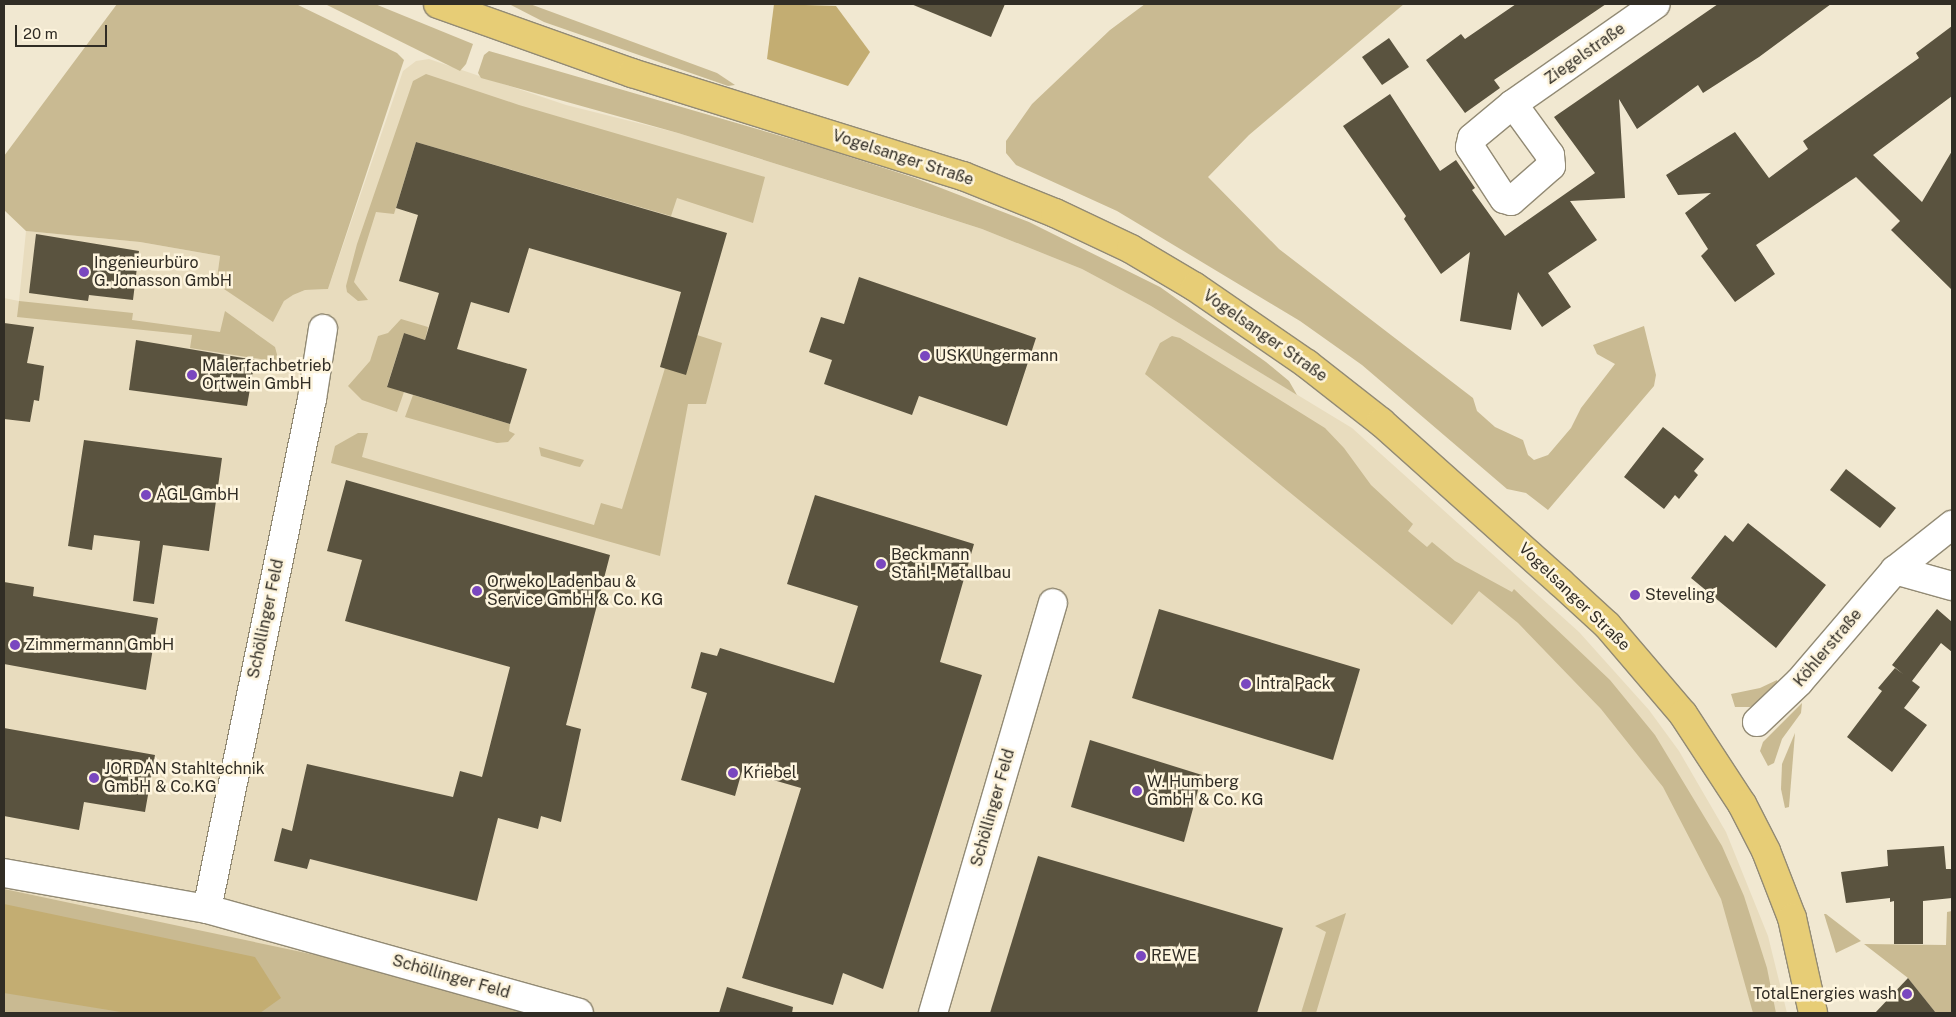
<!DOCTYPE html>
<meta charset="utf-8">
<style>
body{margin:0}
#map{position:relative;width:1956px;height:1017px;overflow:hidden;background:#f1e8d1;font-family:"Public Sans",sans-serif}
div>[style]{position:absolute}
.built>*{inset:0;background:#e8dcbe}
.green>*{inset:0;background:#c9ba92}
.water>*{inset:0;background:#c3ad72}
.building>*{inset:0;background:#5a533f}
.roads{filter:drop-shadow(1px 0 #928a74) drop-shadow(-1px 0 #928a74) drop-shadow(0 1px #928a74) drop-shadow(0 -1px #928a74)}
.minor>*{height:28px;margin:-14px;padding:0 14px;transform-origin:14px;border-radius:14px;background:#fff}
.major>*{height:28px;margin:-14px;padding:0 14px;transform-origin:14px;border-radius:14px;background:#e7cd76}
.dots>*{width:14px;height:14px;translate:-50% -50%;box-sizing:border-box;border:2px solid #fef5de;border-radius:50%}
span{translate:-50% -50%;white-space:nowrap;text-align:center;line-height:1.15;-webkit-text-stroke:5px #fef5de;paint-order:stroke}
.street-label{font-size:16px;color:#312d25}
.poi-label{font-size:16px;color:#312d25}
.left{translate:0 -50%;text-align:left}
.right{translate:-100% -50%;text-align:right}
.frame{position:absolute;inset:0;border:5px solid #312d25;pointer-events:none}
.scale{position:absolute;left:15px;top:25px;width:92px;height:22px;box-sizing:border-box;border:2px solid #312d25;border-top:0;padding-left:6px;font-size:15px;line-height:18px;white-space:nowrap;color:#312d25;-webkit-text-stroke:4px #fef5de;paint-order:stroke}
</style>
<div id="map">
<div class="built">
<div style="clip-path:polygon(429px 59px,566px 105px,678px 133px,982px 229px,1082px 269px,1151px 306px,1352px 428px,1579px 632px,1649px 710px,1679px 751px,1726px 832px,1768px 936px,1787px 1013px,4px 1013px,4px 298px,19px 301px,26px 231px,140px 242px,220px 256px,217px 278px,273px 321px,284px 301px,293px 295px,305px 290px,328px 289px,403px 71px,416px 61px)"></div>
</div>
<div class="green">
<div style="clip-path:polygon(117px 4px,296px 4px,397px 53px,404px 60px,328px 289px,305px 290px,293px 295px,284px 301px,273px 322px,224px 289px,217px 278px,220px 256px,140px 242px,26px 231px,4px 210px,4px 156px)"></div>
<div style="clip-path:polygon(325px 4px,375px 4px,473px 44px,466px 64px,460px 71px)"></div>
<div style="clip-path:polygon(509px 4px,530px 4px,717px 73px,735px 85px,728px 86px,544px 22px)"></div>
<div style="clip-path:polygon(1145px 4px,1404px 4px,1249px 135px,1208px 177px,1279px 249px,1473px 398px,1477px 411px,1495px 427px,1523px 440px,1528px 455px,1534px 460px,1548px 455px,1571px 428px,1581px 408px,1615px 364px,1597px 354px,1593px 345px,1644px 326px,1656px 375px,1654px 386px,1548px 510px,1526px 493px,1507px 489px,1362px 365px,1300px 321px,1117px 211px,1016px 165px,1006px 153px,1006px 141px,1032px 104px,1110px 30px)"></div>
<div style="clip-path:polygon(489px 51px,822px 148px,915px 178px,1029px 222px,1160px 287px,1266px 362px,1289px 381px,1297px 395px,1151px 306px,1082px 269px,982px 229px,904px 204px,678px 133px,481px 78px,478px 73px,484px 55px)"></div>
<div style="clip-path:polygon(426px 74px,519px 105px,765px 177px,753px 223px,677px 198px,671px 216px,416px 142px,394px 214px,376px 212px,354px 282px,368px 300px,358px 301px,347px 292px,346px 286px,357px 244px,413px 81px)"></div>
<div style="clip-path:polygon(19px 301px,133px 313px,132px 320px,220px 332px,225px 311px,275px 347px,279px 362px,190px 348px,192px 335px,17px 317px)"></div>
<div style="clip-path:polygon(401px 319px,428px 327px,425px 340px,404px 333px,387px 386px,404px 392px,397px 412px,362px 400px,348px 386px,370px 361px,378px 336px,388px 333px)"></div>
<div style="clip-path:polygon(697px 335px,722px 343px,706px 404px,688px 404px,660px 556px,331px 463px,335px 446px,358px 433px,368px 433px,362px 457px,594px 525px,601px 503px,622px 509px,665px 368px)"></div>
<div style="clip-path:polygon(1172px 336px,1180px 338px,1325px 428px,1344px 448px,1371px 485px,1413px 524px,1408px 531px,1427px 547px,1432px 542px,1455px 561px,1512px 592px,1514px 589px,1610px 680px,1655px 735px,1722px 846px,1744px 896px,1767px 968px,1776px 1013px,1753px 1013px,1721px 899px,1663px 787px,1601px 709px,1518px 623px,1479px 591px,1452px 625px,1145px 374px,1160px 343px)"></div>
<div style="clip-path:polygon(413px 395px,510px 424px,509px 431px,515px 434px,508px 442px,497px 443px,405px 417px)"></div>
<div style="clip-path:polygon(539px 447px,584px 460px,580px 467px,575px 466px,541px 456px)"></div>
<div style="clip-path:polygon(1777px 680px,1778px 684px,1758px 703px,1750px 707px,1735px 707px,1731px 694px,1760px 688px)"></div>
<div style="clip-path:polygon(1802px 703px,1801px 713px,1782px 739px,1774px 763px,1768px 766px,1760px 751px,1763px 742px)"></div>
<div style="clip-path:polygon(1795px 733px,1789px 807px,1785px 808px,1781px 789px,1782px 764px)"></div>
<div style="clip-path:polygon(4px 889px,349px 962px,531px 1013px,4px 1013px)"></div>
<div style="clip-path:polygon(1952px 911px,1952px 1013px,1936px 1013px,1908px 978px,1864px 944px,1946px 945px,1947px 912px)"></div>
<div style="clip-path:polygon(1346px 913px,1316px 1013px,1301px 1013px,1326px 932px,1315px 926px)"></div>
<div style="clip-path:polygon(1824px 914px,1826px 914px,1861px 941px,1836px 953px)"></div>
</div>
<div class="water">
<div style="clip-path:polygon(774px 4px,836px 6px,870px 52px,848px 86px,767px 59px)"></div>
<div style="clip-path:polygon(4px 904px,255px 957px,281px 998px,260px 1013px,127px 1013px,4px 993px)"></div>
</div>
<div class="building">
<div style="clip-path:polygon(911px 4px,1005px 4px,991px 37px)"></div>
<div style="clip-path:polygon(1516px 4px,1606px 4px,1494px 80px,1500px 88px,1465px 113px,1426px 60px,1461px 34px,1465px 39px)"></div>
<div style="clip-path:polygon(1718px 4px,1831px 4px,1759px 57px,1703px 93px,1698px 85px,1637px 129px,1619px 99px,1625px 198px,1570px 201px,1597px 240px,1548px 273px,1571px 307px,1542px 327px,1518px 292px,1511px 330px,1460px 321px,1470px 252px,1441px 274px,1404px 219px,1406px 216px,1343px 126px,1390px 94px,1440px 171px,1456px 160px,1475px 188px,1472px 190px,1505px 236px,1595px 173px,1554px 117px)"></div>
<div style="clip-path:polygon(1952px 26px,1952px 96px,1873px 155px,1922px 202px,1952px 151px,1952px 290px,1891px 230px,1900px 221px,1856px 177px,1756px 245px,1775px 274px,1735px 302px,1701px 256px,1708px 249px,1685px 213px,1711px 193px,1678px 195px,1666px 175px,1735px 132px,1769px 178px,1808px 149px,1803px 141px,1919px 58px,1916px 53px)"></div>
<div style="clip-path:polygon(1389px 38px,1409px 67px,1382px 85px,1362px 57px)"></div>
<div style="clip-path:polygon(416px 142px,727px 233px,686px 375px,660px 367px,681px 292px,529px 248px,509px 313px,471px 302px,457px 349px,527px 369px,510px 424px,387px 387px,404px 333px,425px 340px,439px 293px,399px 281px,418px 215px,396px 208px)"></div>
<div style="clip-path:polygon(36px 234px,139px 251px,133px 300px,89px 295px,88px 301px,29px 293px)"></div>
<div style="clip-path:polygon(859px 277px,1036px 338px,1007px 426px,919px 396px,912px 415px,824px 384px,832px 360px,809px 352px,821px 317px,844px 324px)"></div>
<div style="clip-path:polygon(4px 323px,34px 327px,27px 363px,44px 366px,39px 401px,34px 400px,30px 422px,4px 419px)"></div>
<div style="clip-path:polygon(136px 340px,255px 360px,247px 406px,129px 390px)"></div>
<div style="clip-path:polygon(1663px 427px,1704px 459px,1694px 471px,1698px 475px,1679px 499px,1675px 495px,1664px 509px,1624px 477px)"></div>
<div style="clip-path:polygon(84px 440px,222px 458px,209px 551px,163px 545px,154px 604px,133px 601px,140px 541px,94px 535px,92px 550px,68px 546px)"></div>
<div style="clip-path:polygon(1846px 469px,1896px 508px,1880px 528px,1830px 490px)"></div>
<div style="clip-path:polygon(346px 480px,610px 555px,566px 725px,581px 729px,561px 822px,541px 816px,538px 829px,498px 818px,477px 901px,310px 859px,307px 869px,274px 861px,282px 828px,292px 831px,307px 764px,453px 797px,460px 771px,482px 777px,510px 667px,345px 621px,362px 560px,327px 551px)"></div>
<div style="clip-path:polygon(815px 495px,974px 544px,940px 662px,982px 675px,883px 989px,843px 973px,833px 1005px,742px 978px,801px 788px,742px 771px,735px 796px,681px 780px,707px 693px,691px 688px,701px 652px,717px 656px,720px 648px,834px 683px,858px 606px,787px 584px)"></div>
<div style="clip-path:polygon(1748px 523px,1826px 585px,1776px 648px,1691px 578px,1725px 535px,1733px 542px)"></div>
<div style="clip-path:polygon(4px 582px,34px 587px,33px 596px,158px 618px,146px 690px,4px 664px)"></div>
<div style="clip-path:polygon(1159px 609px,1360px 669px,1333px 760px,1132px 698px)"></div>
<div style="clip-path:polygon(1937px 609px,1952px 622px,1952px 652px,1941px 643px,1912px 681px,1920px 687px,1904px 708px,1927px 725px,1892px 772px,1847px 737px,1882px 691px,1878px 688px,1895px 668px,1903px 674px,1892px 665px)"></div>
<div style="clip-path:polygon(4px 728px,155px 755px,145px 812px,84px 802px,79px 830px,4px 816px)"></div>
<div style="clip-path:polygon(1090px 740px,1202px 775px,1184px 842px,1071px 807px)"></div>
<div style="clip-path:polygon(1944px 846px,1946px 869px,1952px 869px,1952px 898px,1923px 901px,1923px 944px,1894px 944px,1894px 901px,1890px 902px,1890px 898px,1846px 903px,1841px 872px,1888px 866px,1887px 850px)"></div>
<div style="clip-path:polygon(1038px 856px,1283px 928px,1257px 1013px,990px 1013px)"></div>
<div style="clip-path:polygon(1908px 978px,1936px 1013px,1875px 1013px)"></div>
<div style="clip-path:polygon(727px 987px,793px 1007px,792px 1013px,719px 1013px)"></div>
</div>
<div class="roads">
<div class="minor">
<div style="left:1513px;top:104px;width:63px;rotate:54deg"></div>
<div style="left:1550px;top:155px;width:11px;rotate:85deg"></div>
<div style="left:1551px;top:166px;width:53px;rotate:138.8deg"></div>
<div style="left:1511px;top:201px;width:7px;rotate:-164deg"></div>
<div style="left:1504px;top:199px;width:62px;rotate:-123.2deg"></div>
<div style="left:1470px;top:147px;width:9px;rotate:-77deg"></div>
<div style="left:1472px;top:138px;width:53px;rotate:-39.7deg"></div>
<div style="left:1513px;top:104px;width:174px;rotate:-35deg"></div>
<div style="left:1895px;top:570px;width:59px;rotate:15.7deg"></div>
<div style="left:1757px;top:722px;width:58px;rotate:-43.6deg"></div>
<div style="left:1799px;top:682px;width:148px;rotate:-49.4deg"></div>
<div style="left:1895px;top:570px;width:73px;rotate:-38.3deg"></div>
<div style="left:4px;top:873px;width:206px;rotate:10.1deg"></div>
<div style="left:207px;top:909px;width:386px;rotate:15.6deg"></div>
<div style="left:207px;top:909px;width:521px;rotate:-78.37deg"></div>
<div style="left:312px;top:399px;width:71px;rotate:-81.1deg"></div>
<div style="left:933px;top:1013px;width:427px;rotate:-73.7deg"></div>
</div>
<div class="major">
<div style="left:438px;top:4px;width:206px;rotate:19.6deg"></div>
<div style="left:632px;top:73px;width:347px;rotate:17.3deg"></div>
<div style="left:963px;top:176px;width:99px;rotate:21.9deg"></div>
<div style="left:1055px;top:213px;width:84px;rotate:25.3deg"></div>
<div style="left:1131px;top:249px;width:74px;rotate:30.7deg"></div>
<div style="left:1195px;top:287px;width:136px;rotate:34.5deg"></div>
<div style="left:1307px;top:364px;width:94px;rotate:38.1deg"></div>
<div style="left:1381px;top:422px;width:240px;rotate:41.8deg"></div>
<div style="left:1560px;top:582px;width:64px;rotate:42.5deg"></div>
<div style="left:1607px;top:625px;width:117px;rotate:49.5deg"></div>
<div style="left:1683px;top:714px;width:108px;rotate:56.8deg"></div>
<div style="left:1742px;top:804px;width:53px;rotate:62.9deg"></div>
<div style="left:1766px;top:851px;width:72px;rotate:68.8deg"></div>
<div style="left:1792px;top:918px;width:97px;rotate:77.5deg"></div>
</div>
</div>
<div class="dots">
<div style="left:84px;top:272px;background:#7a47bf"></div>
<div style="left:925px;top:356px;background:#7a47bf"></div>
<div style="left:192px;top:375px;background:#7a47bf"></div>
<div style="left:146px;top:495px;background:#7a47bf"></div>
<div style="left:881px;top:564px;background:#7a47bf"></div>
<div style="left:477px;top:591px;background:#7a47bf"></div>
<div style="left:1635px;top:595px;background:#7a47bf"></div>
<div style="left:15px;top:645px;background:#7a47bf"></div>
<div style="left:1246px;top:684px;background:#7a47bf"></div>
<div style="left:733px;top:773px;background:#7a47bf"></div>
<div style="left:94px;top:778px;background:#7a47bf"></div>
<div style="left:1137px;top:791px;background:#7a47bf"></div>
<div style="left:1141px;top:956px;background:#7a47bf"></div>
<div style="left:1907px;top:994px;background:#7a47bf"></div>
</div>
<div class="street-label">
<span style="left:1585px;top:54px;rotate:-35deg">Ziegelstraße</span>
<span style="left:903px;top:158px;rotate:18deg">Vogelsanger Straße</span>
<span style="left:1265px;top:336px;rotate:35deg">Vogelsanger Straße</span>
<span style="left:1574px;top:597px;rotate:44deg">Vogelsanger Straße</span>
<span style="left:266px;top:619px;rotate:-78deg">Schöllinger Feld</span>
<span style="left:1828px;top:648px;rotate:-50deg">Köhlerstraße</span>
<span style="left:993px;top:808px;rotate:-74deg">Schöllinger Feld</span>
<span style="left:451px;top:977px;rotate:16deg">Schöllinger Feld</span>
</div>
<div class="poi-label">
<span class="left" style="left:94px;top:272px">Ingenieurbüro<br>G. Jonasson GmbH</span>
<span class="left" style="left:935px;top:356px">USK Ungermann</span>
<span class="left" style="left:202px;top:375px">Malerfachbetrieb<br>Ortwein GmbH</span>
<span class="left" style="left:156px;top:495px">AGL GmbH</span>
<span class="left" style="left:891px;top:564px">Beckmann<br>Stahl-Metallbau</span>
<span class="left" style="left:487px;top:591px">Orweko Ladenbau &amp;<br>Service GmbH &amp; Co. KG</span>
<span class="left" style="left:1645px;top:595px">Steveling</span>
<span class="left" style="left:25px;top:645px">Zimmermann GmbH</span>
<span class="left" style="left:1256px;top:684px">Intra Pack</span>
<span class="left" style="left:104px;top:778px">JORDAN Stahltechnik<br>GmbH &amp; Co.KG</span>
<span class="left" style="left:743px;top:773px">Kriebel</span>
<span class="left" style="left:1147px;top:791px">W. Humberg<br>GmbH &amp; Co. KG</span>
<span class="left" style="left:1151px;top:956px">REWE</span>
<span class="right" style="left:1897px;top:994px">TotalEnergies wash</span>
</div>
<div class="frame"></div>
<div class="scale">20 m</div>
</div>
